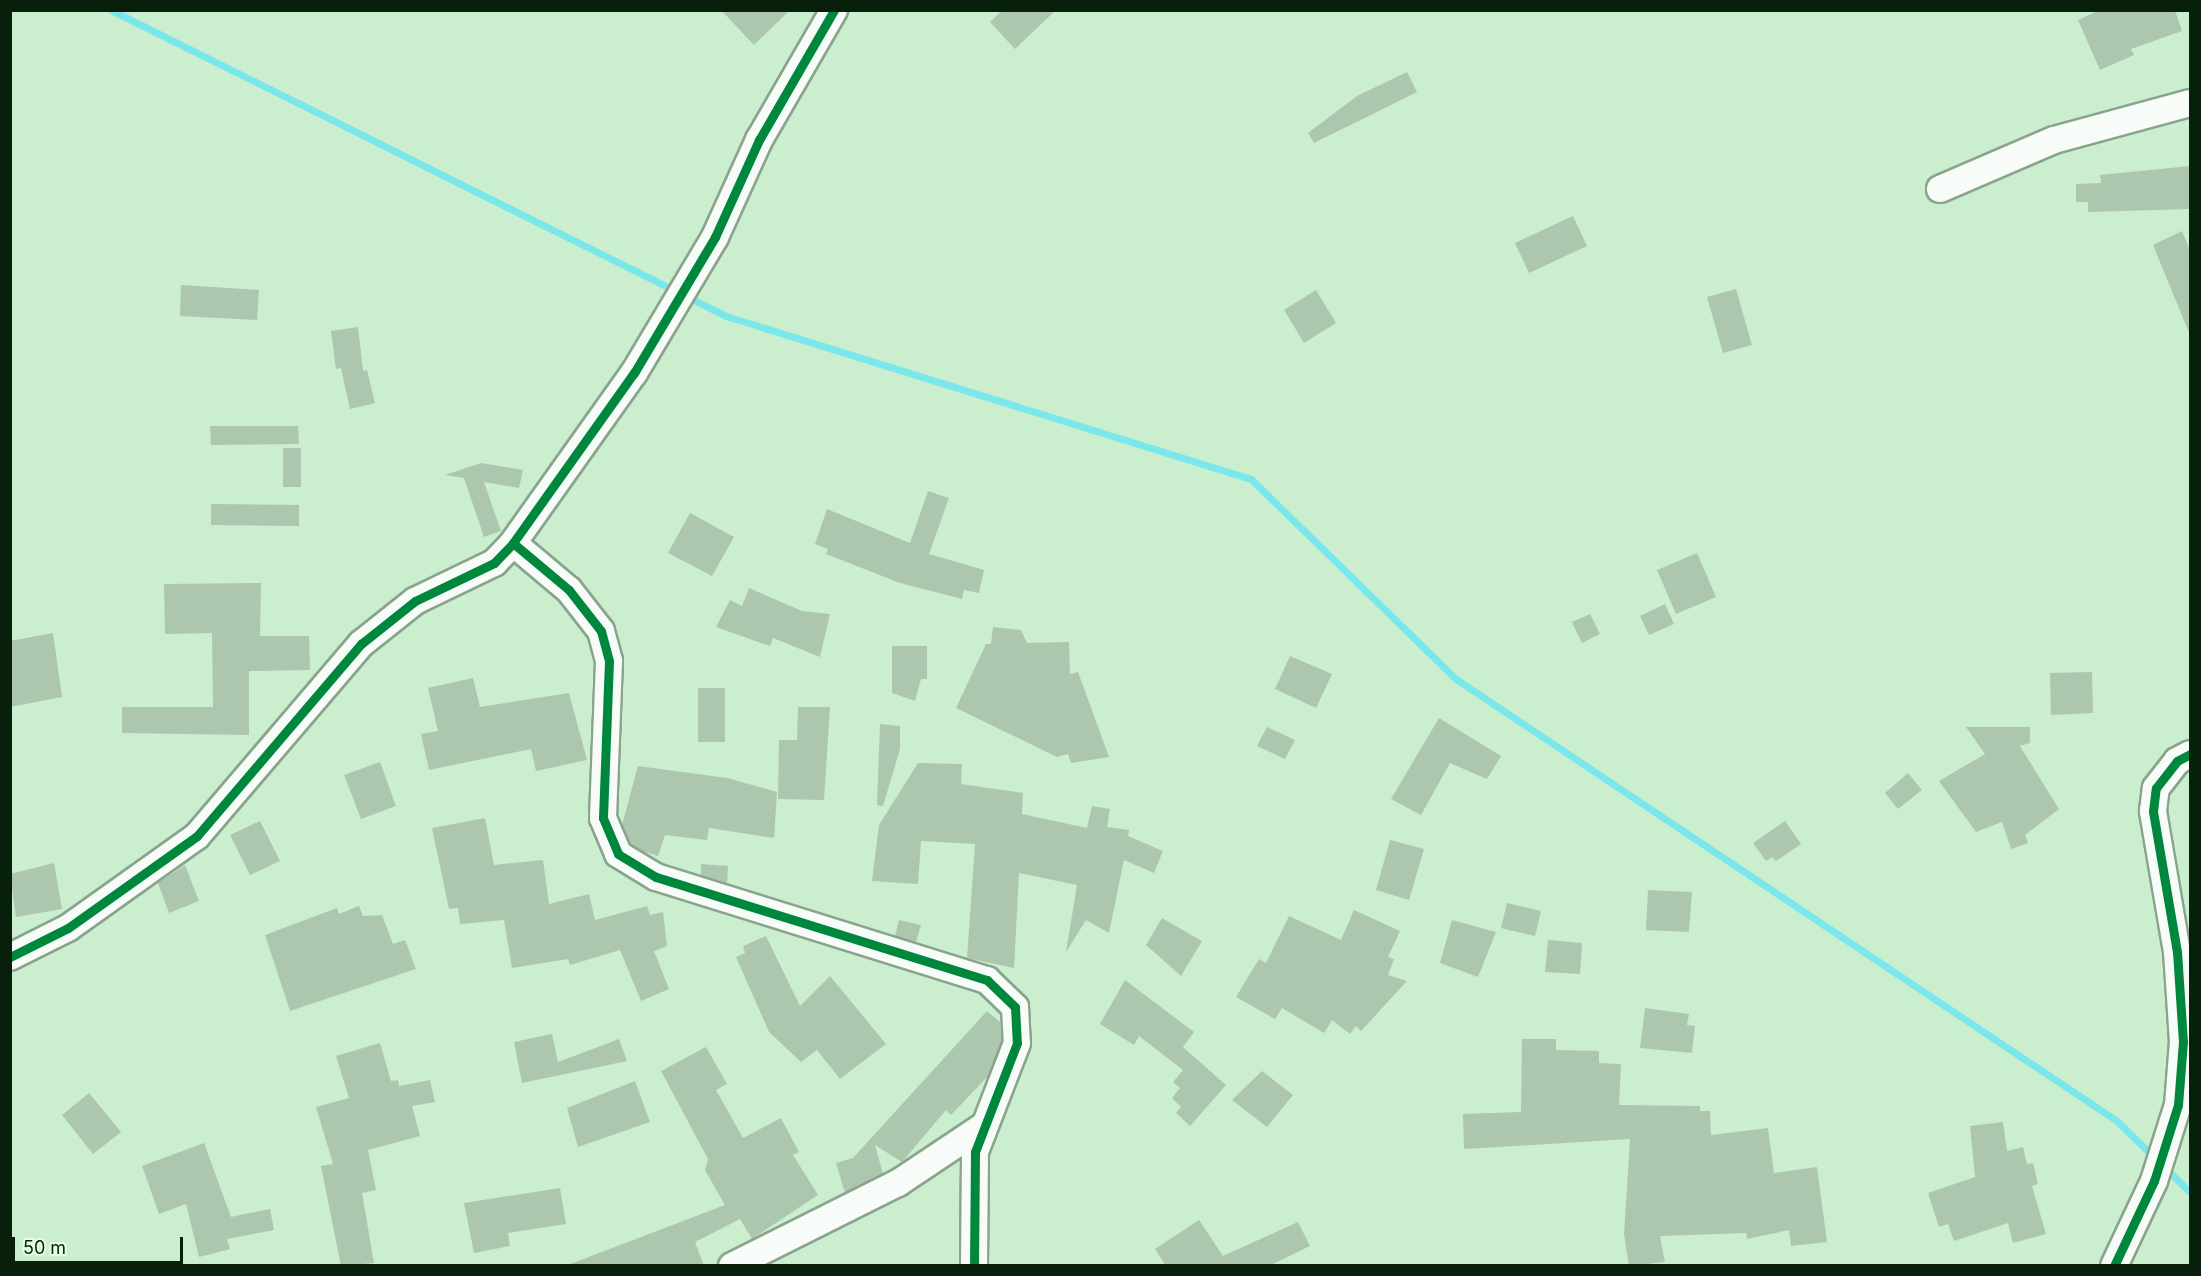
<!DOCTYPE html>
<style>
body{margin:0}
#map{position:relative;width:2201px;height:1276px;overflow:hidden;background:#cbeece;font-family:Inter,sans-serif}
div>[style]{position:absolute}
.stream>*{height:7px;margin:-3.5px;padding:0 3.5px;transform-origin:3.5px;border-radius:3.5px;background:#7ae8ea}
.building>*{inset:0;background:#acc7ae}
.roads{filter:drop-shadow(2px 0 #8aa48c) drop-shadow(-2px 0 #8aa48c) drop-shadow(0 2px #8aa48c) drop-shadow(0 -2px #8aa48c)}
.minor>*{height:26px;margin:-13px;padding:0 13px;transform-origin:13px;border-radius:13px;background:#f7fcf8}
.cycleway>*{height:9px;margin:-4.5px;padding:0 4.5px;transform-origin:4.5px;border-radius:4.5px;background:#00873e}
span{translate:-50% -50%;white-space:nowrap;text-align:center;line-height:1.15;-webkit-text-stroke:5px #e6fee6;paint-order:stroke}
.frame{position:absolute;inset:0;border:12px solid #08200b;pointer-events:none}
.scale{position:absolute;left:12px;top:1237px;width:171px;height:27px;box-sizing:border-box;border:3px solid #08200b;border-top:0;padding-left:8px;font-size:18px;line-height:21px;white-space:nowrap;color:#08200b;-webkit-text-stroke:4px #e6fee6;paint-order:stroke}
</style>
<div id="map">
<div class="stream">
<div style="left:111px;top:10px;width:687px;rotate:26.45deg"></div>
<div style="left:726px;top:316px;width:550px;rotate:17.25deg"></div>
<div style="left:1251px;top:479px;width:286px;rotate:44.3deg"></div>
<div style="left:1456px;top:679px;width:795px;rotate:33.77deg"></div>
<div style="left:2117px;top:1121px;width:54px;rotate:44.3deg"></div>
<div style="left:2164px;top:1167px;width:36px;rotate:44deg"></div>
</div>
<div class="building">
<div style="clip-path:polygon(721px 10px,790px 10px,754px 45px)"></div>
<div style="clip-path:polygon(1003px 10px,1056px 10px,1015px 49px,990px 22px)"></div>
<div style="clip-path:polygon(2100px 10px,2175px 10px,2182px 31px,2131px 49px,2134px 55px,2100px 70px,2078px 20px)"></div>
<div style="clip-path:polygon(1407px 72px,1417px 92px,1314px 143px,1308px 133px,1357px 96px)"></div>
<div style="clip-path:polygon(2190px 166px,2190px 209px,2088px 212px,2088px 202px,2076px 202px,2076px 184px,2101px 183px,2100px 175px)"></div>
<div style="clip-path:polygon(1573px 216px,1587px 246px,1529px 273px,1515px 243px)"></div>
<div style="clip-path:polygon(2182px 231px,2190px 250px,2190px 335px,2153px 245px)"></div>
<div style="clip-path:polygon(181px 285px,259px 290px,257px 320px,180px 316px)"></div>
<div style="clip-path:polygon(1736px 289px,1752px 345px,1723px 353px,1707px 297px)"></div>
<div style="clip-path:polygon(1316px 290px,1336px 323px,1304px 343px,1284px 310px)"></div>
<div style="clip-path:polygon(358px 327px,363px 371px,367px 370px,375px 403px,350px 409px,341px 368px,336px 369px,331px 331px)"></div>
<div style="clip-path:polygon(210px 426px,298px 426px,299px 444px,211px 445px)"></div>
<div style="clip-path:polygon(283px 448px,301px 448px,301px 487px,283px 487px)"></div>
<div style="clip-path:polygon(481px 463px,523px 470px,519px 488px,484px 482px,501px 531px,484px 537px,464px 478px,445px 475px)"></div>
<div style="clip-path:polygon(928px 491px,949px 498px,929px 554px,984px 570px,979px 593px,964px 590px,962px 599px,900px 583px,826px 554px,828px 549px,815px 544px,827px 509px,910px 543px)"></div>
<div style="clip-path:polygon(211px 504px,299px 505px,299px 526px,211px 525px)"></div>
<div style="clip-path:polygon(690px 513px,734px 537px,712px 576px,668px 553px)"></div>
<div style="clip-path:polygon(1697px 553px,1716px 597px,1676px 614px,1657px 570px)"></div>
<div style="clip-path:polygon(261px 583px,260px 636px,309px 636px,310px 670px,249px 671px,249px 735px,122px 733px,122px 707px,213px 707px,212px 633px,165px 634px,164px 584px)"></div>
<div style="clip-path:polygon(749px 588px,802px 611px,830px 614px,820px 657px,773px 638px,770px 646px,716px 627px,730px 600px,742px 606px)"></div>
<div style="clip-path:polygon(1665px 604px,1674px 624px,1649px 635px,1640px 616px)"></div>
<div style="clip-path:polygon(1590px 614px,1600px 634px,1582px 643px,1572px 622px)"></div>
<div style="clip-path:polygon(993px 627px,1021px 630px,1027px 643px,1069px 642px,1070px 674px,1078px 672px,1109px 757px,1071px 763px,1068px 754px,1057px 757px,956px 708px,986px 644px,991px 644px)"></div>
<div style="clip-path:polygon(53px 633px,62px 697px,10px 707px,10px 641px)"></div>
<div style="clip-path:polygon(892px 646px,927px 646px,927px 679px,921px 679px,915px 701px,892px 693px)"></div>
<div style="clip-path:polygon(1290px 656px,1332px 674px,1316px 708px,1275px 689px)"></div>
<div style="clip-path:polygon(2092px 672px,2093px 713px,2051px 715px,2050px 673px)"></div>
<div style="clip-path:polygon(473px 678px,480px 707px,569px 693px,587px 760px,536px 771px,531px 749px,429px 770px,421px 734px,438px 731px,428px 688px)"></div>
<div style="clip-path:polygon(698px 688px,725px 688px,725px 742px,698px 742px)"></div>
<div style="clip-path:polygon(798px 707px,830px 707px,824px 800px,778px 799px,779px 740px,797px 740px)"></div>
<div style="clip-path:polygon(1439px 718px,1501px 756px,1487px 779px,1450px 763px,1421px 815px,1391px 799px)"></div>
<div style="clip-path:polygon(880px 724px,900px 726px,900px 749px,883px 806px,877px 805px)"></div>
<div style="clip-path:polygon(1267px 727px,1295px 740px,1285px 759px,1257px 746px)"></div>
<div style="clip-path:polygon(1966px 727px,2030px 727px,2030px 743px,2020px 746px,2059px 809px,2025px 835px,2028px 843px,2011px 849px,2002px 822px,1976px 832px,1939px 781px,1985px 754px)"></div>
<div style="clip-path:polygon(380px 762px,396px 806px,361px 819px,344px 775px)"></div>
<div style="clip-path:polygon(918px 763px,962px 764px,961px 784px,1023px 793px,1022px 814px,1087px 828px,1092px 806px,1110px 809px,1107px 827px,1129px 830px,1128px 836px,1163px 851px,1154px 873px,1124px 860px,1109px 933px,1086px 920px,1066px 952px,1077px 885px,1019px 873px,1014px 968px,967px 958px,975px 844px,921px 841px,918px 884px,872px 881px,879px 825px)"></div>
<div style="clip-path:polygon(638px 766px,727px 778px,777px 792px,774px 838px,709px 828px,707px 840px,665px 835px,658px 856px,642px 851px,630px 844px,622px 825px)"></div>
<div style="clip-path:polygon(1908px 773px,1922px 790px,1898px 809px,1885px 793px)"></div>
<div style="clip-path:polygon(485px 818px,494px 865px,543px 860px,549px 904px,589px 894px,595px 920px,647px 906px,650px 915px,663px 912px,667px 946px,654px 951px,669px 989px,641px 1001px,620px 950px,570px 965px,568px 959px,512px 968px,504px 920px,460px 924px,458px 908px,449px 909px,432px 828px)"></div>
<div style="clip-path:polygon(260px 821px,280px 861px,250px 875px,230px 835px)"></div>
<div style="clip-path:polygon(1785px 821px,1801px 844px,1776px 861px,1772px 857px,1766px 861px,1753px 843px)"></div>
<div style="clip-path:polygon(1390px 840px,1424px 849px,1409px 900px,1376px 890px)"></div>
<div style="clip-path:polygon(54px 863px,62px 909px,16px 917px,10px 874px)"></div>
<div style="clip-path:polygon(701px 864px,728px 866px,727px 883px,701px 875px)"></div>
<div style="clip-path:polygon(185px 865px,199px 901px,169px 913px,158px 883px)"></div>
<div style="clip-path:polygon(1648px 890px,1692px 892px,1689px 932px,1646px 930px)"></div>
<div style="clip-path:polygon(1507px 903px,1541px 911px,1535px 936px,1501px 928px)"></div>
<div style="clip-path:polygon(359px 906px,363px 916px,382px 915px,393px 944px,405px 940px,416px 969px,290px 1011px,265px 935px,337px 908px,339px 914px)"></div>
<div style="clip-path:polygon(1354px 910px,1400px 931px,1388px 957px,1394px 959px,1388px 975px,1407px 981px,1361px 1031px,1356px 1026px,1350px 1034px,1332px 1020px,1324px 1033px,1282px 1008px,1275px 1019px,1236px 997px,1259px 959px,1266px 963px,1289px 916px,1341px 940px)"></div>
<div style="clip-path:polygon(1162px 918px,1202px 941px,1181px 976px,1146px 945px)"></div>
<div style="clip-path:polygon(899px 920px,921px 925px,916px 942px,895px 936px)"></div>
<div style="clip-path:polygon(1452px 920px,1496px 932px,1478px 977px,1440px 963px)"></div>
<div style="clip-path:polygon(766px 936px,800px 1006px,830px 976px,886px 1044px,840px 1079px,817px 1050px,801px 1062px,769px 1032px,736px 957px,745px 953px,743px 946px)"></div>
<div style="clip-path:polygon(1548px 940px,1582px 943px,1580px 974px,1545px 972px)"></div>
<div style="clip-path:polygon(1125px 980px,1194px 1032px,1183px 1047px,1226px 1085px,1190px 1126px,1176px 1113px,1181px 1107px,1172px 1098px,1180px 1088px,1173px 1082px,1183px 1070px,1139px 1036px,1134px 1045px,1100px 1024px)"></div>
<div style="clip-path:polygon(1645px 1008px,1689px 1014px,1687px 1025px,1695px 1026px,1692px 1053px,1640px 1048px)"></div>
<div style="clip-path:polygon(987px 1011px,1001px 1023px,1002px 1041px,989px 1075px,951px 1115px,946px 1110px,902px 1162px,875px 1145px,883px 1174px,845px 1193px,836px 1163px,853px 1158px)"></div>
<div style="clip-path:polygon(552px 1034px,558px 1062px,619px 1039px,627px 1061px,522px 1083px,514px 1042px)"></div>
<div style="clip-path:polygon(1522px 1039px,1556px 1039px,1556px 1050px,1599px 1051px,1599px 1063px,1621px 1064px,1619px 1105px,1700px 1106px,1700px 1111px,1710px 1111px,1711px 1135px,1768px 1128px,1774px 1173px,1817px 1167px,1827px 1242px,1791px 1246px,1789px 1230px,1747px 1239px,1746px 1233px,1660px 1236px,1665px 1262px,1629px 1266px,1624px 1234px,1630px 1139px,1464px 1149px,1463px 1114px,1521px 1112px)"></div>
<div style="clip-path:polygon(380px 1043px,391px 1081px,398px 1080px,399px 1086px,430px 1080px,435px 1102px,412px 1106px,420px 1136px,368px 1150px,376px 1190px,362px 1193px,374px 1263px,341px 1266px,321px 1166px,333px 1164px,316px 1107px,349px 1098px,336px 1056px)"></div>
<div style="clip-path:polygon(706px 1047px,727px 1084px,716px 1090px,743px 1138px,781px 1118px,799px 1152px,793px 1155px,818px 1195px,752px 1239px,740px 1219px,695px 1242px,704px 1266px,565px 1266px,725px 1205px,705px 1170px,708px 1159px,661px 1071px)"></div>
<div style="clip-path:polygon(1262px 1071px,1293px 1095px,1267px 1127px,1232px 1100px)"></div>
<div style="clip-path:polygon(635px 1081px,650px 1122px,578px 1147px,567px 1108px)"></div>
<div style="clip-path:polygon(89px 1093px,121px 1132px,93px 1154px,62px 1115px)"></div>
<div style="clip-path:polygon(2003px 1122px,2007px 1151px,2023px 1147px,2027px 1164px,2033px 1163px,2038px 1184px,2032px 1186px,2046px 1234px,2013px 1243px,2008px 1223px,1954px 1241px,1948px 1224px,1939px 1227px,1928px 1193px,1975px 1177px,1970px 1126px)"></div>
<div style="clip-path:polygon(204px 1143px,231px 1217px,270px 1209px,274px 1230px,227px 1239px,230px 1249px,199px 1257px,186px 1204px,159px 1214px,142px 1166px)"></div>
<div style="clip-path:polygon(560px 1188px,566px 1224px,508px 1233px,510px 1246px,474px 1253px,464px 1203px)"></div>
<div style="clip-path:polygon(1199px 1220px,1223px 1256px,1298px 1222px,1310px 1246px,1269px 1266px,1166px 1266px,1155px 1249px)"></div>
</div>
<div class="roads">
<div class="minor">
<div style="left:1940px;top:189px;width:124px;rotate:-23.3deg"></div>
<div style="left:2054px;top:140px;width:141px;rotate:-15.2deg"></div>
<div style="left:513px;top:543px;width:73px;rotate:40deg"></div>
<div style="left:569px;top:590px;width:52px;rotate:52deg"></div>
<div style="left:601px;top:631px;width:31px;rotate:75deg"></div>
<div style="left:609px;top:661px;width:157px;rotate:92.2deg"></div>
<div style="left:603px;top:818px;width:39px;rotate:67deg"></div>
<div style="left:618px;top:854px;width:44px;rotate:31.2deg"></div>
<div style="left:656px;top:877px;width:347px;rotate:17.3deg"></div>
<div style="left:987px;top:980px;width:39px;rotate:44deg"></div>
<div style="left:1015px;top:1007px;width:36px;rotate:87deg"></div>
<div style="left:1017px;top:1043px;width:117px;rotate:111.1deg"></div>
<div style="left:975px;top:1152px;width:114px;rotate:90.5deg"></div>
<div style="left:10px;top:957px;width:65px;rotate:-26.6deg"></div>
<div style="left:68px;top:928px;width:158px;rotate:-35.5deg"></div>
<div style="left:197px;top:836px;width:253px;rotate:-49.5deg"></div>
<div style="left:361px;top:644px;width:69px;rotate:-38.5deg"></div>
<div style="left:415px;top:601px;width:88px;rotate:-25.7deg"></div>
<div style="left:494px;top:563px;width:28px;rotate:-46deg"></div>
<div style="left:513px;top:543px;width:209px;rotate:-54.6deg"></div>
<div style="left:634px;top:373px;width:158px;rotate:-59.2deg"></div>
<div style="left:715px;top:237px;width:107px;rotate:-65.6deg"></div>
<div style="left:759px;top:140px;width:150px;rotate:-60deg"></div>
<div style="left:732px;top:1266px;width:186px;rotate:-26.6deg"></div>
<div style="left:898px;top:1183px;width:101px;rotate:-33.7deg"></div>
<div style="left:2114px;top:1266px;width:94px;rotate:-64.8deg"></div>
<div style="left:2154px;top:1181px;width:80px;rotate:-72.5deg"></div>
<div style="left:2178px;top:1105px;width:63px;rotate:-85.5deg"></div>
<div style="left:2183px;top:1042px;width:90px;rotate:-93.8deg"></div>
<div style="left:2177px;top:952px;width:143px;rotate:-99.7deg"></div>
<div style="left:2153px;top:811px;width:23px;rotate:-83deg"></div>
<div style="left:2156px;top:788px;width:34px;rotate:-52deg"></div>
<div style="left:2177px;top:761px;width:15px;rotate:-28deg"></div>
</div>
</div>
<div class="cycleway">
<div style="left:513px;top:543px;width:73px;rotate:40deg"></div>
<div style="left:569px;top:590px;width:52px;rotate:52deg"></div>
<div style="left:601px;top:631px;width:31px;rotate:75deg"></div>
<div style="left:609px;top:661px;width:157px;rotate:92.2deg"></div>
<div style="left:603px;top:818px;width:39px;rotate:67deg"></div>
<div style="left:618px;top:854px;width:44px;rotate:31.2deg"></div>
<div style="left:656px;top:877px;width:347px;rotate:17.3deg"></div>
<div style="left:987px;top:980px;width:39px;rotate:44deg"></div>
<div style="left:1015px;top:1007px;width:36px;rotate:87deg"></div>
<div style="left:1017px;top:1043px;width:117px;rotate:111.1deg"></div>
<div style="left:975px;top:1152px;width:114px;rotate:90.5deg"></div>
<div style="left:10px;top:957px;width:65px;rotate:-26.6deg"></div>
<div style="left:68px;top:928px;width:158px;rotate:-35.5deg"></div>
<div style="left:197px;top:836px;width:253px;rotate:-49.5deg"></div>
<div style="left:361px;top:644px;width:69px;rotate:-38.5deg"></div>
<div style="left:415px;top:601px;width:88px;rotate:-25.7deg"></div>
<div style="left:494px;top:563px;width:28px;rotate:-46deg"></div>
<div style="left:513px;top:543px;width:209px;rotate:-54.6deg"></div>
<div style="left:634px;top:373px;width:158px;rotate:-59.2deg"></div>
<div style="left:715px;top:237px;width:107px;rotate:-65.6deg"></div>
<div style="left:759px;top:140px;width:150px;rotate:-60deg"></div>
<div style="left:2114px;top:1266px;width:94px;rotate:-64.8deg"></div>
<div style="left:2154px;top:1181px;width:80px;rotate:-72.5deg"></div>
<div style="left:2178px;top:1105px;width:63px;rotate:-85.5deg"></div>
<div style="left:2183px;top:1042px;width:90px;rotate:-93.8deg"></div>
<div style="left:2177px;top:952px;width:143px;rotate:-99.7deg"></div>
<div style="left:2153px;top:811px;width:23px;rotate:-83deg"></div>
<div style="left:2156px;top:788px;width:34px;rotate:-52deg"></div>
<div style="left:2177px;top:761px;width:15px;rotate:-28deg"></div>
</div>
<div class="frame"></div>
<div class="scale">50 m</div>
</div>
